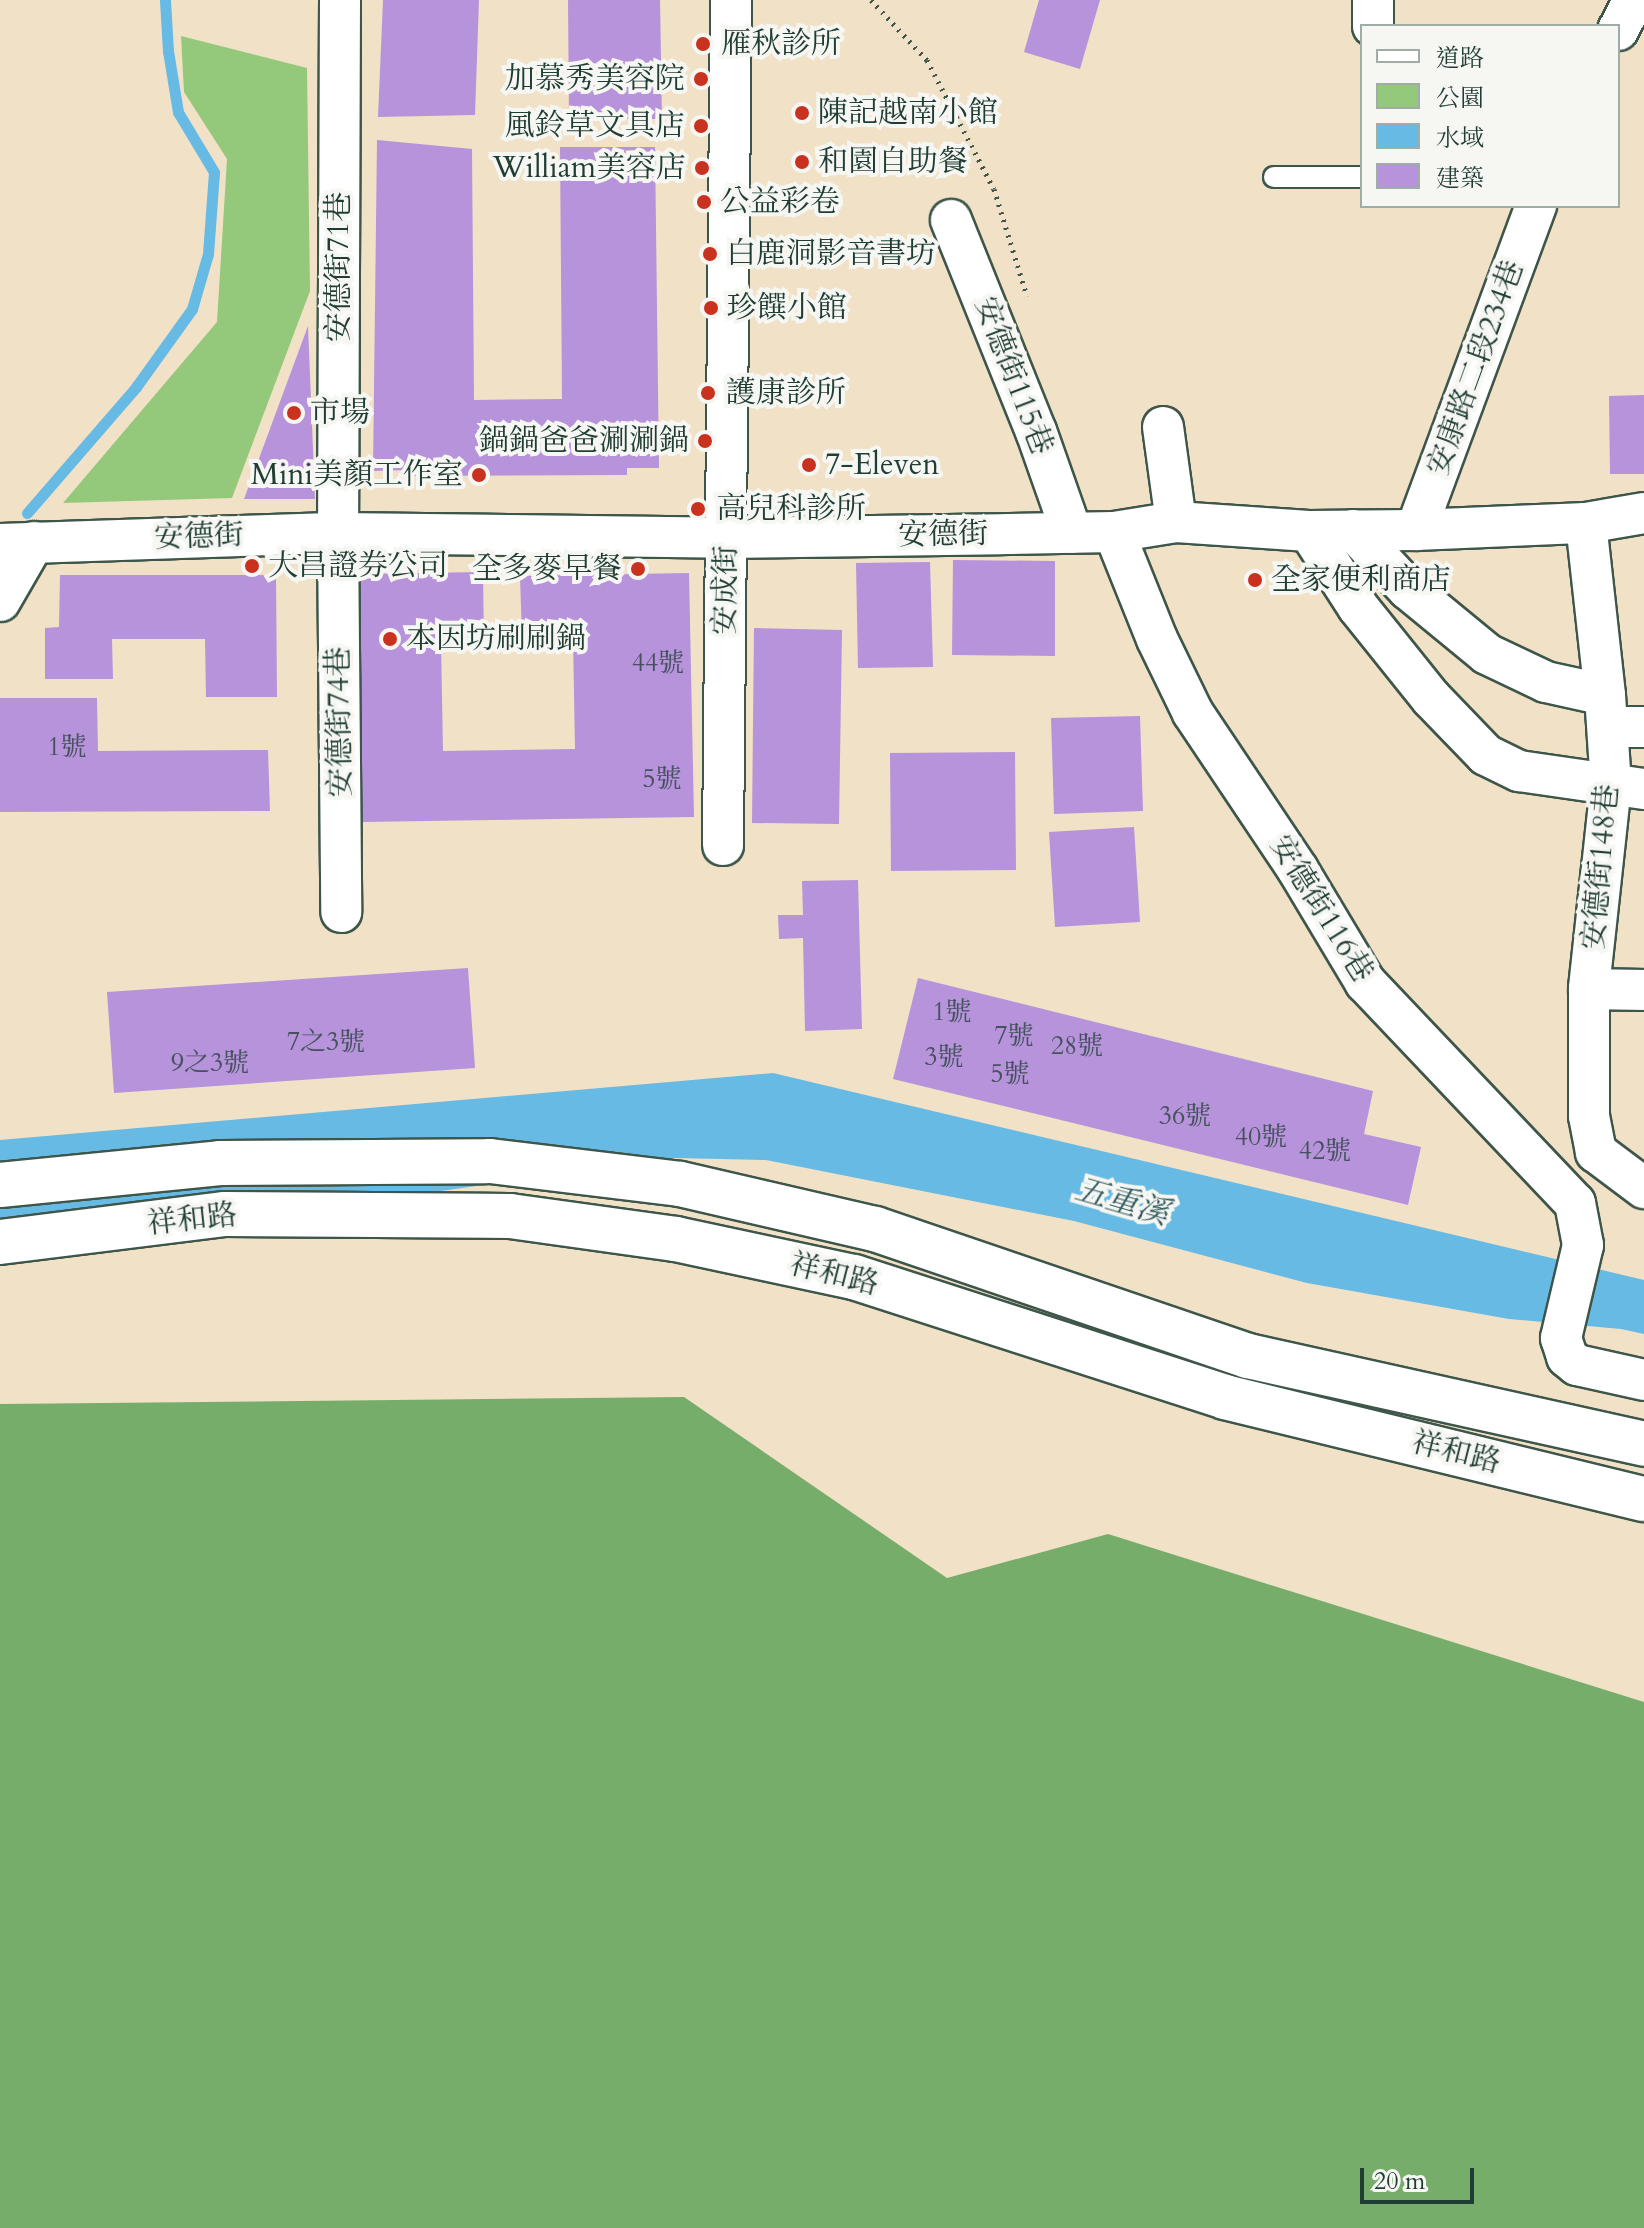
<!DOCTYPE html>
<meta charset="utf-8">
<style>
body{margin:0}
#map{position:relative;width:1644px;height:2228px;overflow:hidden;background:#f1e1c7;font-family:Cardo,"Noto Serif TC",serif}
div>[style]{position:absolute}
.green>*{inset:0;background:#94c97b}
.forest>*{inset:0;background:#77ad6b}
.water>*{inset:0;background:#67bae3}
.stream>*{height:11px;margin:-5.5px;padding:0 5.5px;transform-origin:5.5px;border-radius:5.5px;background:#67bae3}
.building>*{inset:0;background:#b693da}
.path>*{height:5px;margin-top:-2.5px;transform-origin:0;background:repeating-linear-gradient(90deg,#3e564a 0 2px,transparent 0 8px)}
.roads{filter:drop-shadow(2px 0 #3e564a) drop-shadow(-2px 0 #3e564a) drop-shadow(0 2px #3e564a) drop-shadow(0 -2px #3e564a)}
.service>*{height:20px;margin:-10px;padding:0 10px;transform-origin:10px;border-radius:10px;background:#fff}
.minor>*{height:40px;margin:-20px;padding:0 20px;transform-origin:20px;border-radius:20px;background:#fff}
.secondary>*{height:44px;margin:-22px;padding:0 22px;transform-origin:22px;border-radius:22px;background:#fff}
.dots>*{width:22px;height:22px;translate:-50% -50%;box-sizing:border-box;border:4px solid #f6f6f2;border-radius:50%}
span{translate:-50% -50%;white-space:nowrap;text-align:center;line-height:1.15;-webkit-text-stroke:8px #f6f6f2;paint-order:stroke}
.number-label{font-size:26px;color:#45525e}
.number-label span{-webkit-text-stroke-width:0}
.poi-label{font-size:30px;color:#1f3d34}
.left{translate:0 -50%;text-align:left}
.right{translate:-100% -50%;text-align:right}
.street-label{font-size:30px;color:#1f3d34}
.water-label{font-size:32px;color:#315c60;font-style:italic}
.legend{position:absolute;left:1360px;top:24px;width:260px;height:184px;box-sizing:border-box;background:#f6f6f2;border:2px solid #a0aca6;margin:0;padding:10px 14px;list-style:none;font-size:24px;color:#1f3d34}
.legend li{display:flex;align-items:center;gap:16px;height:40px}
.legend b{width:40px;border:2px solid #a0aca6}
.scale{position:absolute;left:1360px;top:2168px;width:114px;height:36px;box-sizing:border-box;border:4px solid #1f3d34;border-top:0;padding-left:10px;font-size:24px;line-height:28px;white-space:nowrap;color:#1f3d34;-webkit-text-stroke:6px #f6f6f2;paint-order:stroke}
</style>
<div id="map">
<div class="green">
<div style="clip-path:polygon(181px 36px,307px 68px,310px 291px,232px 498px,63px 503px,217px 322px,227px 159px,184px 92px)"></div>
</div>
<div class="forest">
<div style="clip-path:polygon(684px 1397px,947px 1578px,1108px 1534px,1644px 1702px,1644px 2228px,0 2228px,0 1404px)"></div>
</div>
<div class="water">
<div style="clip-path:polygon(773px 1073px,1644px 1280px,1644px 1334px,1621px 1329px,1509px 1319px,1307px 1283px,1074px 1221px,766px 1160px,676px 1158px,0 1253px,0 1140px)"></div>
</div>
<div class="stream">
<div style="left:27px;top:513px;width:167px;rotate:-49.1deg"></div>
<div style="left:136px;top:387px;width:96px;rotate:-54.3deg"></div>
<div style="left:192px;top:309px;width:57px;rotate:-73.8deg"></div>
<div style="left:208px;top:254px;width:82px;rotate:-85.8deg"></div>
<div style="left:214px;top:172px;width:70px;rotate:-121deg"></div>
<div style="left:178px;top:112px;width:62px;rotate:-99.3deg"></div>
<div style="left:168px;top:51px;width:51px;rotate:-93.4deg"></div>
</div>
<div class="building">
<div style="clip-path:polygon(383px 0,479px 0,475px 115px,378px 117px)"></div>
<div style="clip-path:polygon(568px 0,660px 0,662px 119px,569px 119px)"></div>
<div style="clip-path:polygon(1039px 0,1100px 0,1080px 69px,1024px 52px)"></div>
<div style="clip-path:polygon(377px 140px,472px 149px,474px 400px,562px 399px,560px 147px,655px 147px,659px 468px,627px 468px,627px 475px,410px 476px,409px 470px,373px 471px)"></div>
<div style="clip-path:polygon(308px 326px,315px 499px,244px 499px)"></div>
<div style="clip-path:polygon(1644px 395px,1644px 474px,1610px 474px,1609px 396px)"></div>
<div style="clip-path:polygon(953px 560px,1055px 561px,1055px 656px,952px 655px)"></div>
<div style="clip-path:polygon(930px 562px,933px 667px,858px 668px,856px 563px)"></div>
<div style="clip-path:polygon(483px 572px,484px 643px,441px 644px,443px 751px,575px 749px,573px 637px,522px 638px,520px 576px,689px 573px,694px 817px,361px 822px,355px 574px)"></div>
<div style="clip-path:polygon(60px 575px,276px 575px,277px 697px,206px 697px,205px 639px,112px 639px,113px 679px,45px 679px,45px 628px,59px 627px)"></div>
<div style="clip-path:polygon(754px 628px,842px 630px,839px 824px,752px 823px)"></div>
<div style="clip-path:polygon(0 698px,97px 698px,98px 751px,268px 750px,270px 811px,0 812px)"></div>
<div style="clip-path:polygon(1140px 716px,1143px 811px,1054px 814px,1051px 718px)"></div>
<div style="clip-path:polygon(1015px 752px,1016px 870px,891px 871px,890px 753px)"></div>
<div style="clip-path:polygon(1134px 827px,1140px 922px,1055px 927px,1049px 832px)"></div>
<div style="clip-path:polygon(858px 880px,862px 1029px,805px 1031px,803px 938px,779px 939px,778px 915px,803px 915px,802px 881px)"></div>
<div style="clip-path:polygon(468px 968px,475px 1068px,114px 1093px,107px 992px)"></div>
<div style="clip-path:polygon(918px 978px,1373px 1091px,1364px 1134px,1421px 1147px,1408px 1205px,893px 1079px)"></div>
</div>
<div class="path">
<div style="left:871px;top:0;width:82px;rotate:47deg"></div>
<div style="left:927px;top:60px;width:145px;rotate:62.6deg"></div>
<div style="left:994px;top:189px;width:112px;rotate:72.9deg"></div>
</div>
<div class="roads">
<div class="service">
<div style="left:1274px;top:177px;width:88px"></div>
</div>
<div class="minor">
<div style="left:340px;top:0;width:533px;rotate:90.21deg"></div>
<div style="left:338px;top:533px;width:379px;rotate:89.5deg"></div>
<div style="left:1373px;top:0;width:26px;rotate:90deg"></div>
<div style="left:1618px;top:30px;width:34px;rotate:-62deg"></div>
<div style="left:951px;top:220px;width:227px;rotate:68.1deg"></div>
<div style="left:1036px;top:431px;width:108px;rotate:70.6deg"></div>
<div style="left:1163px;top:427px;width:96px;rotate:82.2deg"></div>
<div style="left:1586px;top:523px;width:173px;rotate:83.7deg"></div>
<div style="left:1605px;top:695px;width:90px;rotate:86.2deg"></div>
<div style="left:1611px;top:785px;width:205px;rotate:96.2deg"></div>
<div style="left:1589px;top:989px;width:127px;rotate:90deg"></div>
<div style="left:1589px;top:1116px;width:37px;rotate:79deg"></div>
<div style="left:1596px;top:1152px;width:60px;rotate:36.9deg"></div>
<div style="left:1353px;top:530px;width:81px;rotate:47deg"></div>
<div style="left:1408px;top:589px;width:102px;rotate:39.4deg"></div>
<div style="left:1487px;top:654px;width:65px;rotate:25.4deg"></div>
<div style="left:1546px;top:682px;width:60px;rotate:12.4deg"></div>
<div style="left:1416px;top:530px;width:346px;rotate:-69.7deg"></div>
<div style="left:1309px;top:531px;width:90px;rotate:57.2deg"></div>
<div style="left:1358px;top:607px;width:117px;rotate:51.3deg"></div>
<div style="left:1431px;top:698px;width:79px;rotate:46deg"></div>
<div style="left:1486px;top:755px;width:37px;rotate:26deg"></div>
<div style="left:1519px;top:771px;width:126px;rotate:8.2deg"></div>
<div style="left:1114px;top:532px;width:115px;rotate:68.1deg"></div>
<div style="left:1157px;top:639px;width:82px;rotate:64.1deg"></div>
<div style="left:1193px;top:713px;width:189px;rotate:56.2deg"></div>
<div style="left:1298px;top:870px;width:131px;rotate:59.1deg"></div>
<div style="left:1365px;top:982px;width:305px;rotate:46.5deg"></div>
<div style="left:1575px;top:1203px;width:43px;rotate:79.2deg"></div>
<div style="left:1583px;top:1245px;width:96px;rotate:103.3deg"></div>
<div style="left:1561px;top:1338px;width:20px;rotate:72deg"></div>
<div style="left:1567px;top:1357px;width:13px;rotate:39deg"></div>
<div style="left:1577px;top:1365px;width:69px;rotate:12.6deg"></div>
<div style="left:0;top:544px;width:338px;rotate:-1.9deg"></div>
<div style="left:338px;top:533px;width:388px;rotate:0.7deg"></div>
<div style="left:726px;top:538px;width:283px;rotate:-0.8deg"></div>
<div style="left:1009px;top:534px;width:105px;rotate:-1.1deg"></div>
<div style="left:1114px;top:532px;width:63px;rotate:-9.2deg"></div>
<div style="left:1176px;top:522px;width:133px;rotate:3.9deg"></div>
<div style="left:1309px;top:531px;width:107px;rotate:-0.5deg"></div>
<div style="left:1416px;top:530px;width:170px;rotate:-2.4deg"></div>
<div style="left:1586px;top:523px;width:59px;rotate:-9.8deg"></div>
<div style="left:0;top:601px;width:68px;rotate:-60deg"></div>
<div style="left:1608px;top:727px;width:36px"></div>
<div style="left:723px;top:845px;width:845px;rotate:-89.46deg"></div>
<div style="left:1589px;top:989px;width:55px;rotate:1deg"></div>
</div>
<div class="secondary">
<div style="left:0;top:1185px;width:221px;rotate:-5.7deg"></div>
<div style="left:220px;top:1163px;width:270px;rotate:-0.4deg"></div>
<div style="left:490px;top:1161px;width:191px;rotate:6.9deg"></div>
<div style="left:680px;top:1184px;width:200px;rotate:13deg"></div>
<div style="left:875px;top:1229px;width:394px;rotate:18.8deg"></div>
<div style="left:1248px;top:1356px;width:406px;rotate:12.5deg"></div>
<div style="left:0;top:1242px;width:227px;rotate:-7.1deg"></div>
<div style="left:225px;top:1214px;width:285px;rotate:0.4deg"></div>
<div style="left:510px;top:1216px;width:168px;rotate:7.9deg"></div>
<div style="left:676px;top:1239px;width:182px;rotate:12.1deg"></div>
<div style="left:854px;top:1277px;width:390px;rotate:17.9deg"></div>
<div style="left:1225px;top:1397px;width:431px;rotate:13.7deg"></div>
</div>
</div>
<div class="dots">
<div style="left:703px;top:44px;background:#c8321e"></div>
<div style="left:701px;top:79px;background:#c8321e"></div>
<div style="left:802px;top:113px;background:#c8321e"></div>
<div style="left:701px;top:126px;background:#c8321e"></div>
<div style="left:802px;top:162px;background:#c8321e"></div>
<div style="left:702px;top:168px;background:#c8321e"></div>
<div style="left:704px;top:202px;background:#c8321e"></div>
<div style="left:710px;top:254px;background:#c8321e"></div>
<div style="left:711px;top:308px;background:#c8321e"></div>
<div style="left:708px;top:393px;background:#c8321e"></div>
<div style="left:294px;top:413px;background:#c8321e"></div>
<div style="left:705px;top:441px;background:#c8321e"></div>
<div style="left:809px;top:465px;background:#c8321e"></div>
<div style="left:479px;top:475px;background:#c8321e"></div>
<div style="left:698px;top:509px;background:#c8321e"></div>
<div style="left:252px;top:566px;background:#c8321e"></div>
<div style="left:638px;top:569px;background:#c8321e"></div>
<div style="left:1255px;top:580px;background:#c8321e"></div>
<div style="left:390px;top:639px;background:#c8321e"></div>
</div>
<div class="number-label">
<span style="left:658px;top:663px">44號</span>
<span style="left:67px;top:747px">1號</span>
<span style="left:662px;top:779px">5號</span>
<span style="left:952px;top:1012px">1號</span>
<span style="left:1014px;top:1036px">7號</span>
<span style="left:326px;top:1042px">7之3號</span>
<span style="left:1077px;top:1046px">28號</span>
<span style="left:944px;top:1057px">3號</span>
<span style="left:210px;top:1063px">9之3號</span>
<span style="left:1010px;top:1074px">5號</span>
<span style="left:1185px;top:1116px">36號</span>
<span style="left:1261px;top:1137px">40號</span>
<span style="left:1325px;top:1151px">42號</span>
</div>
<div class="poi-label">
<span class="left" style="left:721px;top:44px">雁秋診所</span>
<span class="right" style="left:685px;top:79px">加慕秀美容院</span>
<span class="left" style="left:818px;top:113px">陳記越南小館</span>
<span class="right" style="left:685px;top:126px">風鈴草文具店</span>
<span class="left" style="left:818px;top:162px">和園自助餐</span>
<span class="right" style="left:686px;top:168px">William美容店</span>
<span class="left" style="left:720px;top:202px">公益彩卷</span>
<span class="left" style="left:726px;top:254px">白鹿洞影音書坊</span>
<span class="left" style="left:727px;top:308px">珍饌小館</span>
<span class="left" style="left:726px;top:393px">護康診所</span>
<span class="left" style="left:310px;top:413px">市場</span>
<span class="right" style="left:689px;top:441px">鍋鍋爸爸涮涮鍋</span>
<span class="left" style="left:825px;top:465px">7-Eleven</span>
<span class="right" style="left:463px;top:475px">Mini美顏工作室</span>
<span class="left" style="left:716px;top:509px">高兒科診所</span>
<span class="left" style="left:268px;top:566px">大昌證券公司</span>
<span class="right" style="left:622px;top:569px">全多麥早餐</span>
<span class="left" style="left:1271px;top:580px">全家便利商店</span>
<span class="left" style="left:406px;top:639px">本因坊刷刷鍋</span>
</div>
<div class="street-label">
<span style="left:339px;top:267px;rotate:-90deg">安德街71巷</span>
<span style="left:1476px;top:368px;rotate:-70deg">安康路二段234巷</span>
<span style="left:1013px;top:376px;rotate:69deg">安德街115巷</span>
<span style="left:943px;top:535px;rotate:-1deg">安德街</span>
<span style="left:199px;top:537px;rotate:-2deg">安德街</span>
<span style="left:726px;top:590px;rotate:-89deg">安成街</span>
<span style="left:340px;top:722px;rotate:-91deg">安德街74巷</span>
<span style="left:1601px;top:867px;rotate:-85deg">安德街148巷</span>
<span style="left:1321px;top:909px;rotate:58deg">安德街116巷</span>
<span style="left:192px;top:1220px;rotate:-6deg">祥和路</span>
<span style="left:834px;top:1275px;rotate:14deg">祥和路</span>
<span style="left:1456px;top:1453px;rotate:14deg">祥和路</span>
</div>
<div class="water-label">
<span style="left:1122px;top:1202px;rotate:16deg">五重溪</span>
</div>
<ul class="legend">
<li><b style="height:10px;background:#fff"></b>道路</li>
<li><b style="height:22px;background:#94c97b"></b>公園</li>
<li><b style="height:22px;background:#67bae3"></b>水域</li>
<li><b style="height:22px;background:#b693da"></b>建築</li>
</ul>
<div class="scale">20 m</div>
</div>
